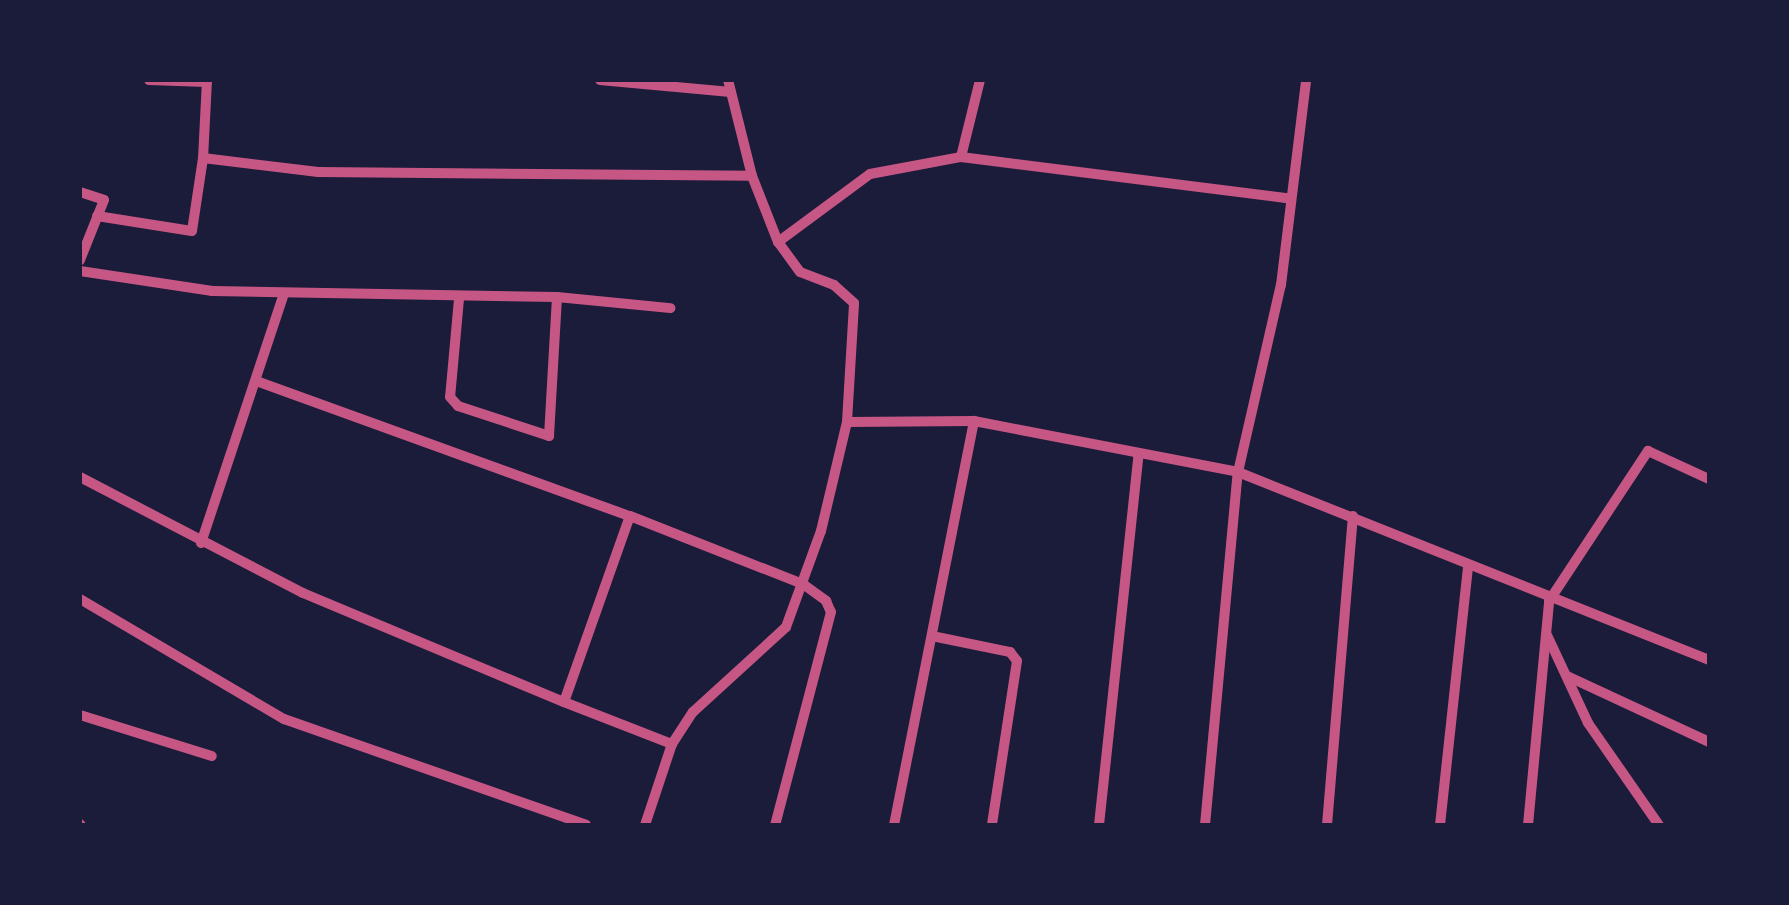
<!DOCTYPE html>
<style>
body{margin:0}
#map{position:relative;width:1789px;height:905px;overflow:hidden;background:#1b1b3a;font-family:"Work Sans",sans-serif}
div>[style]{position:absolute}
.minor>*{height:10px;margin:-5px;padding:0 5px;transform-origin:5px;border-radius:5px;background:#c65784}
span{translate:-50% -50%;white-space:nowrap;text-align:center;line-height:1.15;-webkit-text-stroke:10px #1b1b3a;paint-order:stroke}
.frame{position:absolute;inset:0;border:82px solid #1b1b3a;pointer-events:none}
</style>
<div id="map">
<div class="minor">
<div style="left:149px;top:80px;width:58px;rotate:2deg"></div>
<div style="left:207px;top:80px;width:78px;rotate:92.9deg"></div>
<div style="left:203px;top:158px;width:116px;rotate:6.9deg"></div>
<div style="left:318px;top:172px;width:434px;rotate:0.5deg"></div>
<div style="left:600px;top:80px;width:131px;rotate:5.3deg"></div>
<div style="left:980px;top:80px;width:79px;rotate:103.9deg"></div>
<div style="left:961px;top:157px;width:329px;rotate:7.2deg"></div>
<div style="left:80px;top:192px;width:25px;rotate:18deg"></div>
<div style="left:104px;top:200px;width:65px;rotate:111.8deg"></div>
<div style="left:97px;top:216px;width:96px;rotate:9deg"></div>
<div style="left:192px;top:231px;width:74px;rotate:-81.4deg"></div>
<div style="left:778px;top:242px;width:114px;rotate:-36.5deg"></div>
<div style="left:870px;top:174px;width:93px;rotate:-10.6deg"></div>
<div style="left:80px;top:271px;width:134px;rotate:8.6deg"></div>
<div style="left:212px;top:291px;width:345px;rotate:1deg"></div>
<div style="left:557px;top:297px;width:114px;rotate:5.6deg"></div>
<div style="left:459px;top:299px;width:98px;rotate:95.2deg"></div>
<div style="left:450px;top:397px;width:12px;rotate:48deg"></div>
<div style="left:458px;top:406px;width:96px;rotate:18.2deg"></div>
<div style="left:549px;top:436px;width:139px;rotate:-86.7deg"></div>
<div style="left:259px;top:382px;width:394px;rotate:19.9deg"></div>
<div style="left:630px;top:516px;width:186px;rotate:21.5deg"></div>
<div style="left:803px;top:584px;width:29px;rotate:36deg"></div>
<div style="left:826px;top:601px;width:12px;rotate:66deg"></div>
<div style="left:831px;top:612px;width:220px;rotate:104.7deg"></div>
<div style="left:847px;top:422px;width:127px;rotate:-0.5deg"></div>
<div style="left:974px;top:421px;width:269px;rotate:10.9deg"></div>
<div style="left:1238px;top:472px;width:507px;rotate:21.76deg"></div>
<div style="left:80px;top:477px;width:251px;rotate:27.5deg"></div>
<div style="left:303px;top:593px;width:283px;rotate:22.7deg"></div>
<div style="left:564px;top:702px;width:197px;rotate:-70.5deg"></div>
<div style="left:201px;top:543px;width:262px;rotate:-71.6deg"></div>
<div style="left:80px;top:599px;width:237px;rotate:30.5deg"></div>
<div style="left:284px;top:719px;width:320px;rotate:19.3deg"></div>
<div style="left:1547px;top:635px;width:97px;rotate:65deg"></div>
<div style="left:1588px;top:723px;width:124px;rotate:55.2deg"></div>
<div style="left:932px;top:636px;width:80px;rotate:11.6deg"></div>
<div style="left:1010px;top:652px;width:11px;rotate:52deg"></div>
<div style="left:1017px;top:661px;width:166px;rotate:98.7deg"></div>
<div style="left:1567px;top:676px;width:157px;rotate:24.9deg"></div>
<div style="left:564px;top:702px;width:116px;rotate:21.3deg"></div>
<div style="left:80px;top:715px;width:138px;rotate:17.3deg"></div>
<div style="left:80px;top:824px;width:1px;rotate:45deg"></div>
<div style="left:645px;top:825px;width:85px;rotate:-71.6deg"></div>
<div style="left:672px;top:744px;width:38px;rotate:-57deg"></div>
<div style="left:693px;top:712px;width:126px;rotate:-42.4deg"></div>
<div style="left:786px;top:627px;width:102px;rotate:-70deg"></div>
<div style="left:821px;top:531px;width:112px;rotate:-76.6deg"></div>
<div style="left:847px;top:422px;width:119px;rotate:-86.6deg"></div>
<div style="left:854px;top:303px;width:27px;rotate:-138deg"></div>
<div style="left:834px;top:285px;width:36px;rotate:-159deg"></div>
<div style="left:800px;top:272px;width:37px;rotate:-126deg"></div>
<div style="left:778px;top:242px;width:71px;rotate:-111.5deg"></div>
<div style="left:752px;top:176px;width:99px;rotate:-104deg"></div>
<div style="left:894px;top:825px;width:412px;rotate:-78.8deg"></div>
<div style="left:1099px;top:825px;width:374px;rotate:-83.9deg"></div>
<div style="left:1205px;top:825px;width:355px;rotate:-84.7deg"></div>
<div style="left:1238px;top:472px;width:192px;rotate:-77.1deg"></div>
<div style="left:1281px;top:285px;width:207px;rotate:-83deg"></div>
<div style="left:1327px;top:825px;width:310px;rotate:-85.2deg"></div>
<div style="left:1440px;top:825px;width:261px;rotate:-83.8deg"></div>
<div style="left:1528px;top:825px;width:225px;rotate:-84.6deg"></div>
<div style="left:1549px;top:601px;width:180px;rotate:-56.6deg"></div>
<div style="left:1648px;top:451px;width:67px;rotate:24.7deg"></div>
</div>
<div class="frame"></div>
</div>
